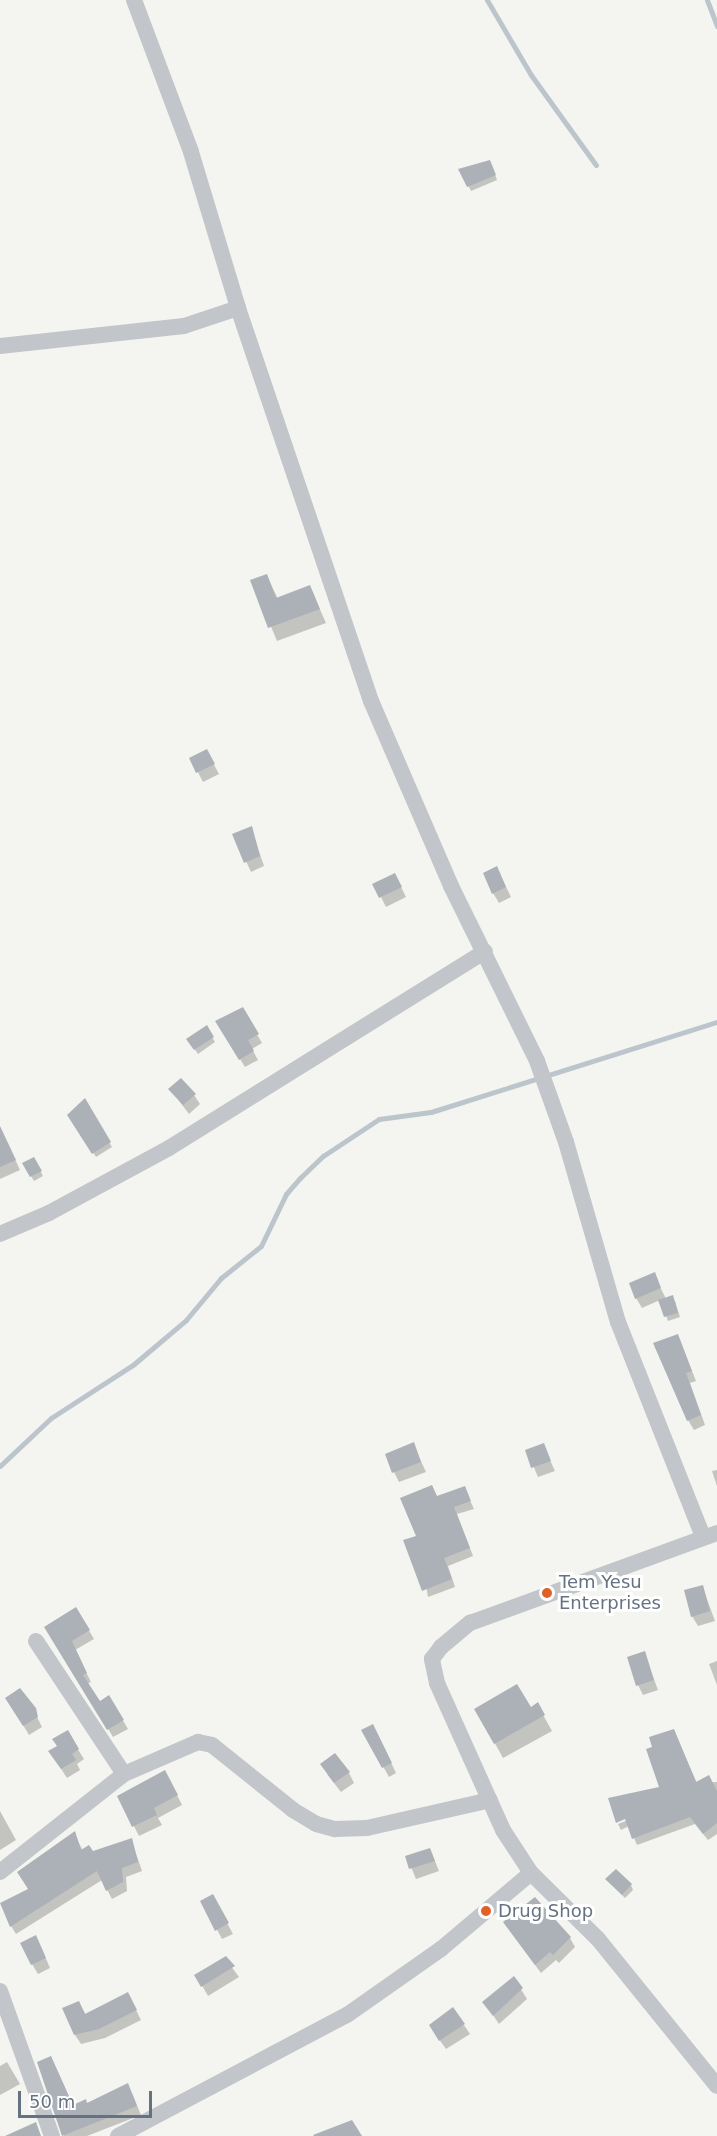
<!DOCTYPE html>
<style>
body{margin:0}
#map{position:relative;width:717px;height:2136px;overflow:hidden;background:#f4f5f1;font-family:"DejaVu Sans",sans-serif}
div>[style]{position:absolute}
.shadow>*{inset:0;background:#0003}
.stream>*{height:5px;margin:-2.5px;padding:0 2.5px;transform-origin:2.5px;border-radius:2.5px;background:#bbc5cb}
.building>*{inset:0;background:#abb1b6}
.street>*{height:16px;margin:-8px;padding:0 8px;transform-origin:8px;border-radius:8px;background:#c2c5c9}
.dots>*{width:16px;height:16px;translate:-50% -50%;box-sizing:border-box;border:3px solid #fff;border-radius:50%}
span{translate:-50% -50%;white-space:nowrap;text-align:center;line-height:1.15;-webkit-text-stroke:6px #fff;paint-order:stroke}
.poi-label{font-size:18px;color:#647281}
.left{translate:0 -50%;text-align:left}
.scale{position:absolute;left:18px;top:2091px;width:134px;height:27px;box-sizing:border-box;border:3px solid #647281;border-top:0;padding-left:8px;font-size:18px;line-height:21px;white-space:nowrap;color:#647281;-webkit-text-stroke:4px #fff;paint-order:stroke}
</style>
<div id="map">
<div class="shadow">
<div style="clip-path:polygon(492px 166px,497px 180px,471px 191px,460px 170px)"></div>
<div style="clip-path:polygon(267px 576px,278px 599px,310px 587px,326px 623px,277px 641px,252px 581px)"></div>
<div style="clip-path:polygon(191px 759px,212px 761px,219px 774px,203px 782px)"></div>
<div style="clip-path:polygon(251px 828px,264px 866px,251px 872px,234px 835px)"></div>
<div style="clip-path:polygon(497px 868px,511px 897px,499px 903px,493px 893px)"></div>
<div style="clip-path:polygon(400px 885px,406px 897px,386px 907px,381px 897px)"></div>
<div style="clip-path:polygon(242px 1009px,262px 1043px,252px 1049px,258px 1060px,245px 1067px,217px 1022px)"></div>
<div style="clip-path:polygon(206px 1027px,215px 1042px,198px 1054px,188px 1039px)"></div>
<div style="clip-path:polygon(170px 1089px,194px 1095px,200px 1104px,189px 1114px)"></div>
<div style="clip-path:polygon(85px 1101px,112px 1147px,96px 1157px,69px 1115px)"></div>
<div style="clip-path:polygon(0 1152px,14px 1157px,20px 1170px,0 1179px)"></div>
<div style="clip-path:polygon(34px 1159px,43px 1176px,34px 1181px,24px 1164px)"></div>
<div style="clip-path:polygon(654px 1274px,666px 1299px,675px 1301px,680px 1317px,668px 1321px,660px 1300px,642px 1308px,636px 1298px)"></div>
<div style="clip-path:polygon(678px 1336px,696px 1381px,690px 1383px,705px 1425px,694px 1430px,688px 1420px)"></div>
<div style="clip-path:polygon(413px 1444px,426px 1472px,399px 1482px,394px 1472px)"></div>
<div style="clip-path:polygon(543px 1445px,555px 1471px,538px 1477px,527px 1451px)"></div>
<div style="clip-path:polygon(717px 1470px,717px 1486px,712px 1471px)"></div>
<div style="clip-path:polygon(464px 1487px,474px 1509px,457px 1514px,473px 1556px,448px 1566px,455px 1587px,428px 1597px,418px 1537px)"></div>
<div style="clip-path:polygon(702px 1586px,715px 1621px,698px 1626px,692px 1616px)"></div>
<div style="clip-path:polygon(76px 1609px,94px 1639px,75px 1650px,91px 1682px,87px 1684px,99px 1703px,109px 1697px,128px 1729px,113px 1737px,47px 1627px)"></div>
<div style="clip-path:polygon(644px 1653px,658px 1690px,643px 1695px,638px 1685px)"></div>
<div style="clip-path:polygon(717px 1661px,717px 1685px,709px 1664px)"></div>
<div style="clip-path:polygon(27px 1697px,42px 1727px,29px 1735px,7px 1698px)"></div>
<div style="clip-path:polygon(537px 1704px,552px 1731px,503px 1758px,476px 1709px,530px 1709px)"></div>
<div style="clip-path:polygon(363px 1731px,378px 1735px,396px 1773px,389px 1777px)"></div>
<div style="clip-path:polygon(67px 1732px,84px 1759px,77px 1764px,80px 1770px,67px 1778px,56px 1761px)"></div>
<div style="clip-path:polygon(677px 1738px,697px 1783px,717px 1782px,717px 1834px,708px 1840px,695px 1824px,637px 1845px,629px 1826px,621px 1830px,618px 1824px,633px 1818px,661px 1788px)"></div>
<div style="clip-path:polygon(349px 1773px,354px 1783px,341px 1792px,327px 1774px)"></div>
<div style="clip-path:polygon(170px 1781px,182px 1805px,158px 1818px,162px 1825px,139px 1836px,119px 1797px)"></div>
<div style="clip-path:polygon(0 1811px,16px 1840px,0 1850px)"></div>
<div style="clip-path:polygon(74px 1833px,83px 1851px,92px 1853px,131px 1839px,142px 1871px,126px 1877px,127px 1891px,112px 1899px,102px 1880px,16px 1934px,11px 1926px,30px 1890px,19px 1872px)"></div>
<div style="clip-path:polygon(430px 1849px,439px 1871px,416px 1879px,407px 1857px)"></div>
<div style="clip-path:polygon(610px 1883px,631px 1885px,633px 1890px,625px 1898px)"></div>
<div style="clip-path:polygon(212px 1896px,233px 1934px,222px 1939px,202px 1902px)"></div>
<div style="clip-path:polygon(510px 1931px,570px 1938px,575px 1947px,559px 1963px,556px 1960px,541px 1973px)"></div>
<div style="clip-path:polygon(41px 1947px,50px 1968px,38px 1974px,32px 1964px)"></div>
<div style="clip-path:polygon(225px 1958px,239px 1977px,208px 1996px,196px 1975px)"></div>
<div style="clip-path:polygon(514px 1978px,527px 1999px,499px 2024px,484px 2002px)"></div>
<div style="clip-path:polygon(79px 2003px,86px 2015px,133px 2004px,141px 2020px,105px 2038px,81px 2044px,75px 2035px)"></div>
<div style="clip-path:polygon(464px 2025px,470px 2034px,446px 2049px,436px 2035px)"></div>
<div style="clip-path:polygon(7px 2062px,20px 2084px,0 2095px,0 2066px)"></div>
<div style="clip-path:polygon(38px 2063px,73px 2106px,132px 2093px,141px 2115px,87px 2136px,64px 2136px)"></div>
</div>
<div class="stream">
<div style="left:487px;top:0;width:87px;rotate:59.6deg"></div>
<div style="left:531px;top:75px;width:111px;rotate:54.2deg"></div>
<div style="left:707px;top:0;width:28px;rotate:69deg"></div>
<div style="left:0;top:1466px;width:70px;rotate:-43.3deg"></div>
<div style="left:51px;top:1418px;width:99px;rotate:-33deg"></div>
<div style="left:134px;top:1364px;width:68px;rotate:-40.2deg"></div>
<div style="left:186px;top:1320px;width:55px;rotate:-50.2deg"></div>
<div style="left:221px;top:1278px;width:51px;rotate:-38.7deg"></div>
<div style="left:261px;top:1246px;width:58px;rotate:-64.3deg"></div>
<div style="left:286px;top:1194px;width:21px;rotate:-49deg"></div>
<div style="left:300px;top:1178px;width:32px;rotate:-44deg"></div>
<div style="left:323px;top:1156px;width:67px;rotate:-33.5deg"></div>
<div style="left:379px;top:1119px;width:52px;rotate:-7.7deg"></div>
<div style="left:431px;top:1112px;width:300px;rotate:-17.5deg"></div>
</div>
<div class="building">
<div style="clip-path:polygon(490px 160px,496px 175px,467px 187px,458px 169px)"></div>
<div style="clip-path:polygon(267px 574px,276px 598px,310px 585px,320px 609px,268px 628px,250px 580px)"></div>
<div style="clip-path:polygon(207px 749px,215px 764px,196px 773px,189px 758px)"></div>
<div style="clip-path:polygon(252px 826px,260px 856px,244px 863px,232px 834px)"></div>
<div style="clip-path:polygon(497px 866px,506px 887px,492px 894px,483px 873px)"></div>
<div style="clip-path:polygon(395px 873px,402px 887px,379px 898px,372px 884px)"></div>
<div style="clip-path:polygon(243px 1007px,259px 1034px,248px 1040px,254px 1051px,239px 1060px,215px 1021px)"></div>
<div style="clip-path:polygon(207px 1025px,214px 1037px,194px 1050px,186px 1039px)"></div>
<div style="clip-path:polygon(181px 1078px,196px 1094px,183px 1105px,168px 1089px)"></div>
<div style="clip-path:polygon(85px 1098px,111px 1142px,92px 1154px,67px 1115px)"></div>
<div style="clip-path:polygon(0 1126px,16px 1160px,0 1167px)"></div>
<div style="clip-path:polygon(34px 1157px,42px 1171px,30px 1177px,22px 1163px)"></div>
<div style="clip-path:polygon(655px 1272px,661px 1288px,635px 1299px,629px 1283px)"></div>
<div style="clip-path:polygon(673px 1295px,678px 1313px,664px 1317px,658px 1300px)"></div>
<div style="clip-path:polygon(678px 1334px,692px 1371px,686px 1373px,701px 1415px,687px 1421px,653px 1343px)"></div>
<div style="clip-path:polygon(414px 1442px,421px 1462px,392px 1473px,385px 1454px)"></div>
<div style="clip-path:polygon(544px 1443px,551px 1461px,531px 1468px,525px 1450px)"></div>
<div style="clip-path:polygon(432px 1485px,437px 1496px,465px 1486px,471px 1501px,454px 1507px,470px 1548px,444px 1558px,452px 1579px,422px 1591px,403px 1540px,416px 1536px,400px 1498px)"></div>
<div style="clip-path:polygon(703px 1585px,710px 1611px,691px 1617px,684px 1590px)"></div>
<div style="clip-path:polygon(76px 1607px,90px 1630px,72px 1641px,87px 1673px,83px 1675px,100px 1701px,109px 1695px,124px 1720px,107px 1730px,44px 1627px)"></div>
<div style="clip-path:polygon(645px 1651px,654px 1680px,636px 1686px,627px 1657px)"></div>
<div style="clip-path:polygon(517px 1684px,531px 1707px,538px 1702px,545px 1715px,494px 1744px,474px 1709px)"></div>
<div style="clip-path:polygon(20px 1688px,36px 1708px,38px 1717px,23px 1726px,5px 1698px)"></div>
<div style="clip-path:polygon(373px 1724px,392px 1763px,382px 1768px,361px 1730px)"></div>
<div style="clip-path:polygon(674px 1729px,696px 1782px,709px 1775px,717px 1791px,717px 1823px,703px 1834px,690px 1817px,632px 1839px,625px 1819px,616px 1823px,608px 1798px,659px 1787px,646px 1749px,652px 1747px,649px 1737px)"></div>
<div style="clip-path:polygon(68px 1730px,79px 1749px,72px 1754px,76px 1760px,61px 1769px,48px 1751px,57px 1746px,52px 1739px)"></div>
<div style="clip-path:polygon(335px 1753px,350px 1772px,334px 1783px,320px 1764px)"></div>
<div style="clip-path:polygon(165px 1770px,178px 1795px,154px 1808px,157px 1815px,132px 1827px,117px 1796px)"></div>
<div style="clip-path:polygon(75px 1831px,81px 1850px,89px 1845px,93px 1851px,132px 1838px,138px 1862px,122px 1868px,123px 1882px,106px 1891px,97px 1871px,10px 1927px,0 1903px,28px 1889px,17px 1872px)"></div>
<div style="clip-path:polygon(430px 1848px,435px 1861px,409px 1869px,405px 1856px)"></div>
<div style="clip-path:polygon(616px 1869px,632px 1884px,622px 1895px,605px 1879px)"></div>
<div style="clip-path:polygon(213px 1894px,229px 1923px,215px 1931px,200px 1901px)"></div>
<div style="clip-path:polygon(535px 1897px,571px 1937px,553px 1955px,550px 1952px,535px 1965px,503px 1922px)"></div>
<div style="clip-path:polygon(36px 1935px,46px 1958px,31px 1965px,20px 1943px)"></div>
<div style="clip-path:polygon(226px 1956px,235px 1966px,201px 1987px,194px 1975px)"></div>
<div style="clip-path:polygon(514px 1976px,523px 1988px,493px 2016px,482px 2002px)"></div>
<div style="clip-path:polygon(128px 1992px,137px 2010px,99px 2029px,74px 2035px,62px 2008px,79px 2001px,85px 2014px)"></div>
<div style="clip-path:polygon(453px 2007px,465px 2024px,439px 2041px,429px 2025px)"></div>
<div style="clip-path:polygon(51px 2056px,73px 2105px,86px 2099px,87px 2103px,128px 2083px,137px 2106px,62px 2136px,37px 2062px)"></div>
<div style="clip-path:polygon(352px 2120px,362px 2136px,314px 2136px,313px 2135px)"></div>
<div style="clip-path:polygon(36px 2122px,41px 2136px,5px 2136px)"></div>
</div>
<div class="street">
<div style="left:134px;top:0;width:162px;rotate:69.4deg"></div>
<div style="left:191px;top:152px;width:163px;rotate:73.2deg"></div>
<div style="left:238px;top:308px;width:415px;rotate:71.3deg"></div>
<div style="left:371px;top:701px;width:202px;rotate:66.6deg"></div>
<div style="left:451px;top:886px;width:195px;rotate:63.8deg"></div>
<div style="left:537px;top:1061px;width:86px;rotate:70.3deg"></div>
<div style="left:566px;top:1142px;width:187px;rotate:73.9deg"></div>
<div style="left:618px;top:1322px;width:231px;rotate:68.4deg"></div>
<div style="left:0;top:346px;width:185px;rotate:-6.2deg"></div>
<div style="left:184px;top:326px;width:57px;rotate:-18.4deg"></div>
<div style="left:0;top:1234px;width:53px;rotate:-23.2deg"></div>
<div style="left:49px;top:1213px;width:136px;rotate:-28.4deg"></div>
<div style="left:169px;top:1148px;width:372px;rotate:-31.9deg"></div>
<div style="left:36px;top:1641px;width:159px;rotate:56.5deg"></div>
<div style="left:0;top:1872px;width:158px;rotate:-38.3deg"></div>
<div style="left:124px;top:1774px;width:81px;rotate:-23.4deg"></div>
<div style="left:198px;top:1742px;width:14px;rotate:12deg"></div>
<div style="left:212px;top:1745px;width:104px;rotate:38.7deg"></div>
<div style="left:293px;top:1810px;width:27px;rotate:31deg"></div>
<div style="left:316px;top:1824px;width:20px;rotate:15deg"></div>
<div style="left:335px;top:1829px;width:32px;rotate:-2deg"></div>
<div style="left:367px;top:1828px;width:126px;rotate:-12.8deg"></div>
<div style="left:531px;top:1873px;width:94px;rotate:44.6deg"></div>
<div style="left:598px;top:1939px;width:189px;rotate:51deg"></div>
<div style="left:0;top:1991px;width:154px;rotate:70.3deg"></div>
<div style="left:118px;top:2136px;width:259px;rotate:-27.9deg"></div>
<div style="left:347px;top:2015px;width:115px;rotate:-35.1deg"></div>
<div style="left:441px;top:1949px;width:118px;rotate:-40.2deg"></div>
<div style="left:531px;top:1873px;width:51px;rotate:-123.1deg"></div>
<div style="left:503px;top:1830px;width:161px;rotate:-114.2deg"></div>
<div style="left:437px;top:1683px;width:25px;rotate:-102deg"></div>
<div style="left:432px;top:1659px;width:15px;rotate:-53deg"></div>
<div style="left:441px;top:1647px;width:38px;rotate:-40deg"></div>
<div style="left:470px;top:1623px;width:263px;rotate:-20deg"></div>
</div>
<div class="dots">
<div style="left:547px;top:1593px;background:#e06026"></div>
<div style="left:486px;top:1911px;background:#e06026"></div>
</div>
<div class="poi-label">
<span class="left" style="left:559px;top:1593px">Tem Yesu<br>Enterprises</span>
<span class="left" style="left:498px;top:1911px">Drug Shop</span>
</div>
<div class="scale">50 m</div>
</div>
